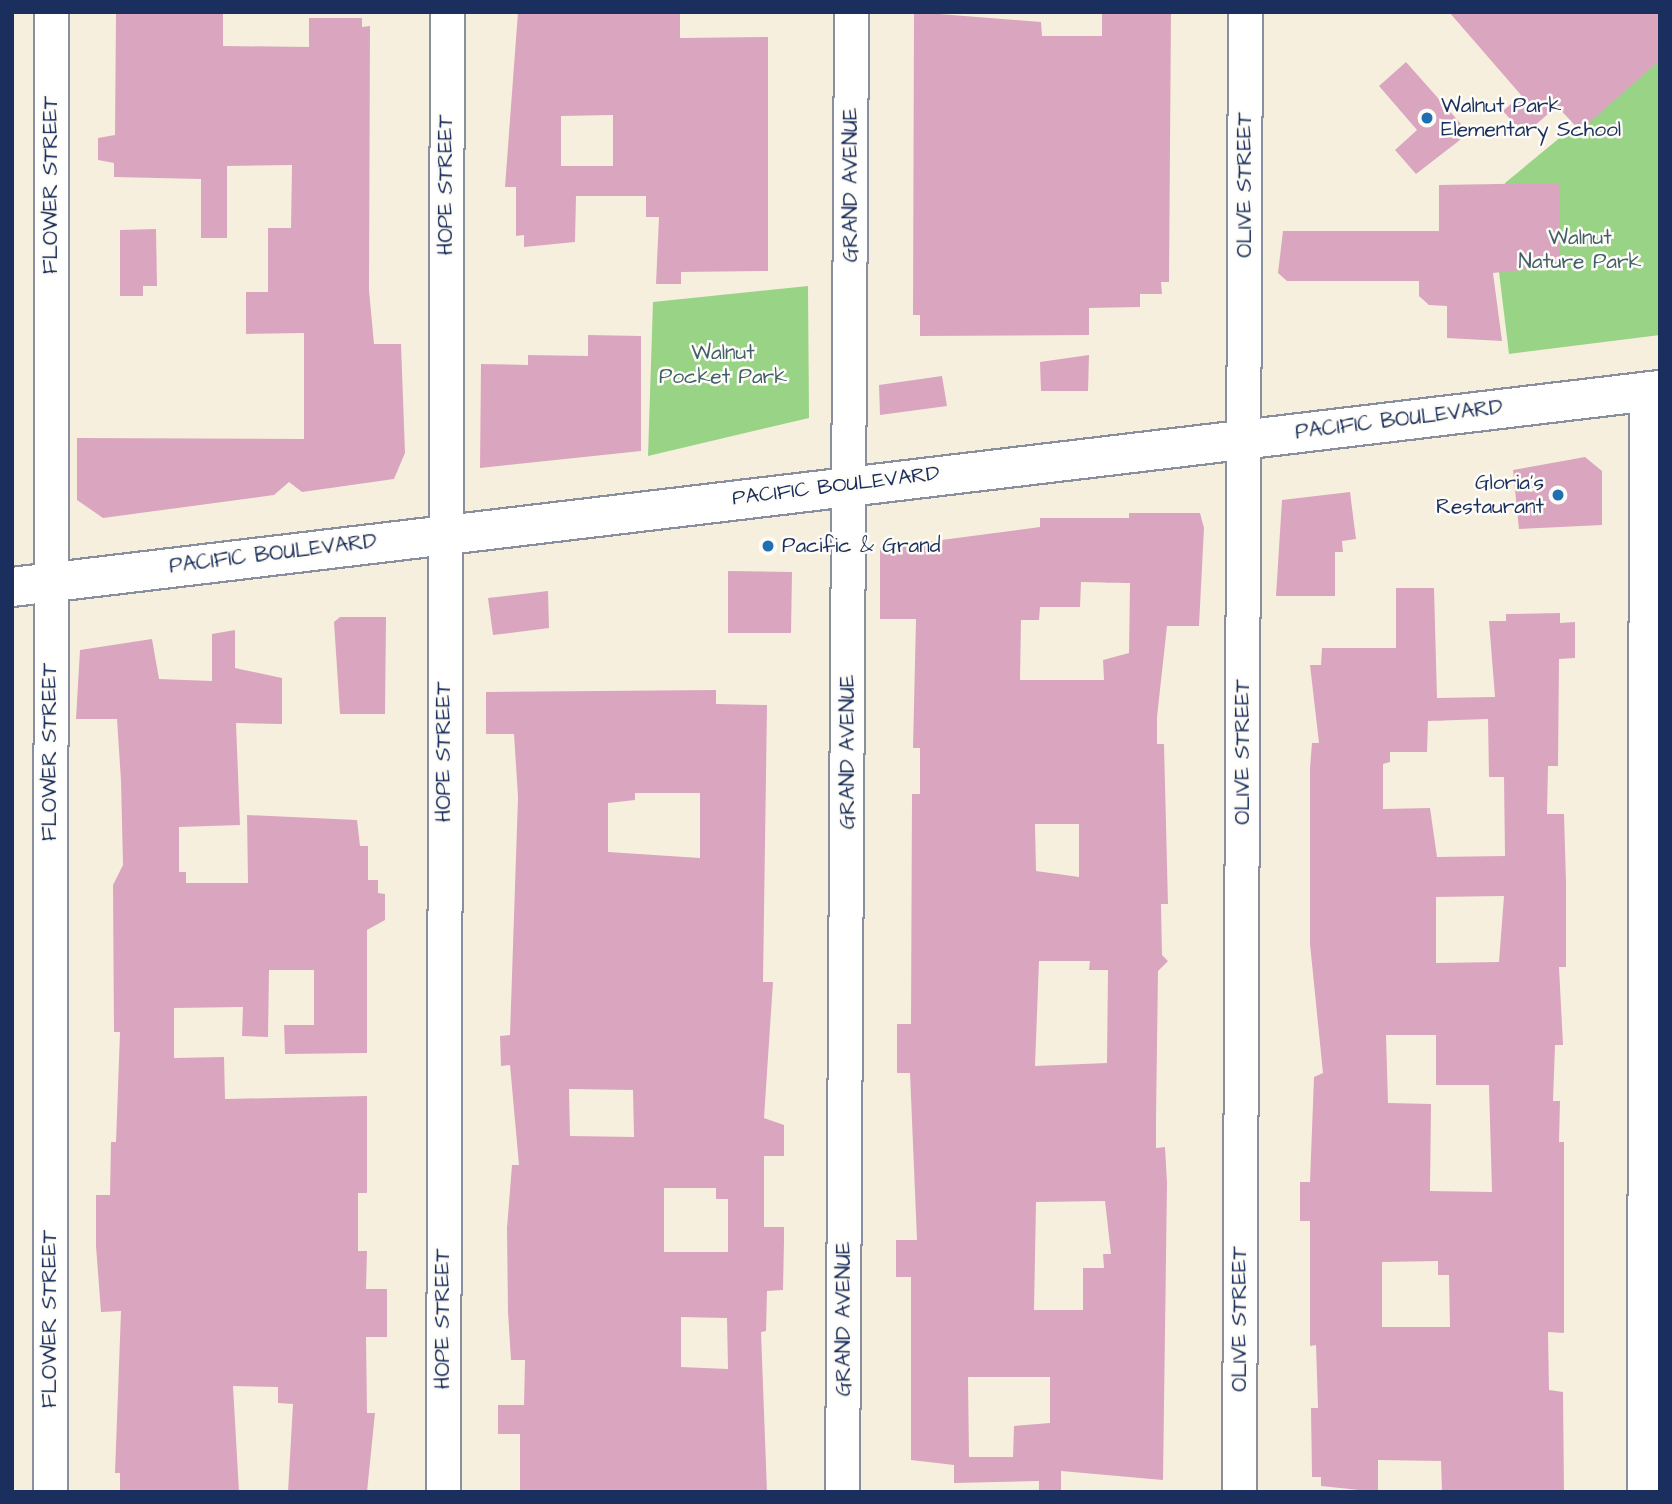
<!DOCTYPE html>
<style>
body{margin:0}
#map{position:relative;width:1672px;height:1504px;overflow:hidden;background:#f7efde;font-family:"Architects Daughter",sans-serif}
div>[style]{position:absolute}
.green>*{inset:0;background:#99d386}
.building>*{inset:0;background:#daa6bf}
.roads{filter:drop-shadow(2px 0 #898f9e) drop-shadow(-2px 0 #898f9e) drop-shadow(0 2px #898f9e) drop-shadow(0 -2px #898f9e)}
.street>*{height:33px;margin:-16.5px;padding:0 16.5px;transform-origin:16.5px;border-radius:16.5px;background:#fff}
.primary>*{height:38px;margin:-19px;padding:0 19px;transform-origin:19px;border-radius:19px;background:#fff}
.dots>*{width:19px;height:19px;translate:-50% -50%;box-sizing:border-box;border:4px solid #fdfcf7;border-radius:50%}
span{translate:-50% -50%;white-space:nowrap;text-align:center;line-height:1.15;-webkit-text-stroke:5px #fdfcf7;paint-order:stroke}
.poi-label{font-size:21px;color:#1b2f5e}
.left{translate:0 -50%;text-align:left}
.right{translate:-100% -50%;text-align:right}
.street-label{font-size:21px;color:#1b2f5e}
.park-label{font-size:21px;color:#41606a}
.frame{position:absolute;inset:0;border:14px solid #1b2f5e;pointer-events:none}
</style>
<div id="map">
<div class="green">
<div style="clip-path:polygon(1660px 55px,1660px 335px,1509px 354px,1498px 264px,1505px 183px)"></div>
<div style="clip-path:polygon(808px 286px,809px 418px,648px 456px,653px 302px)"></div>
</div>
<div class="building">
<div style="clip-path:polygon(116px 12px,223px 12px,223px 46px,309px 47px,309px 18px,362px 18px,362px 27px,370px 26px,369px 290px,374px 344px,401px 344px,405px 453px,394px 479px,302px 492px,289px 482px,274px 495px,103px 518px,77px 500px,77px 438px,304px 439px,304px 333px,246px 334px,246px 292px,268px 292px,268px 228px,291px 228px,292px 165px,227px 166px,227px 238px,201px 238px,201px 179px,114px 177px,114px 163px,98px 160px,98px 138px,115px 135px)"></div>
<div style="clip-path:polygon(evenodd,518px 12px,680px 12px,680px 38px,768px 37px,768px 271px,681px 272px,681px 284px,656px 284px,659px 217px,646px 217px,646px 196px,576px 196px,575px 242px,524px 247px,524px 235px,516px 236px,516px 187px,505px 187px,518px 12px,613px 115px,613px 166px,561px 166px,561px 116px,613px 115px)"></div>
<div style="clip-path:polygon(914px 12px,1041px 22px,1042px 36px,1102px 36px,1102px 12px,1171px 12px,1169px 282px,1161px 282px,1162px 294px,1140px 294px,1140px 307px,1089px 308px,1089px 335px,920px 336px,920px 315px,913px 315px)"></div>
<div style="clip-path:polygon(1449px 12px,1660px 12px,1660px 60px,1580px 131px,1557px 106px,1524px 135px,1503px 111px,1521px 95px)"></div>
<div style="clip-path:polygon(1406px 62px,1469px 133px,1416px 174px,1395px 150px,1417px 130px,1379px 86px)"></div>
<div style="clip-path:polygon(1559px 183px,1559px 266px,1493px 273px,1502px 341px,1447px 338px,1447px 306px,1429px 305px,1419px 296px,1419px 281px,1287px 281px,1278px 273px,1283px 231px,1439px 231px,1439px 185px)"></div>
<div style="clip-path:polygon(156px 229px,157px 286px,143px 286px,143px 296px,120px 296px,120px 230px)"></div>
<div style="clip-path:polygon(588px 335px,641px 336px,641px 451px,480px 468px,481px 364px,528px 365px,528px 355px,588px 356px)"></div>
<div style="clip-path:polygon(1089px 355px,1088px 391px,1041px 391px,1040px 362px)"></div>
<div style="clip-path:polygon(942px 376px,947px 406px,880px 415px,879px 385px)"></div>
<div style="clip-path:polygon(1585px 457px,1602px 471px,1602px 525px,1519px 529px,1513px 470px)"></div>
<div style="clip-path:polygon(1350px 492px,1356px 539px,1342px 541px,1343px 552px,1335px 552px,1335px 596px,1276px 596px,1282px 500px)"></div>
<div style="clip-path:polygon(evenodd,1129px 513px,1200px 513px,1204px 528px,1199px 626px,1167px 626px,1157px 717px,1157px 744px,1164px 744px,1168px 904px,1161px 904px,1162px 955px,1168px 961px,1158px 971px,1156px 1120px,1156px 1148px,1165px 1147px,1167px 1183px,1163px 1480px,1061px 1471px,1061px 1492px,1039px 1492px,1039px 1481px,954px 1483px,954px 1465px,911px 1460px,911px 1277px,896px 1277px,896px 1240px,917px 1240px,910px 1073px,897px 1073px,897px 1024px,911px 1024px,912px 794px,920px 794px,920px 748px,913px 748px,916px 619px,880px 619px,880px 548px,1040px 527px,1040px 518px,1129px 518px,1129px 513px,1081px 582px,1130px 583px,1129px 653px,1103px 660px,1104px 680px,1020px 680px,1021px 620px,1039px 620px,1040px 607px,1080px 607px,1081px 582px,1129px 513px,1035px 824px,1079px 824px,1079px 877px,1036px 871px,1035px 824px,1129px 513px,1039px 961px,1090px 961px,1089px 970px,1108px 970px,1107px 1063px,1035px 1066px,1039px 961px,1129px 513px,1105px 1201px,1111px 1254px,1103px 1254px,1104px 1268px,1083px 1268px,1083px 1310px,1034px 1310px,1036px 1202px,1105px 1201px,1129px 513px,968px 1377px,1050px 1377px,1050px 1423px,1014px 1426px,1013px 1457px,969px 1457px,968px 1377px)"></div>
<div style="clip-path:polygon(728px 571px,792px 572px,791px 633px,728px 633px)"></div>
<div style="clip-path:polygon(evenodd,1396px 588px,1434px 588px,1437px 698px,1495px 697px,1489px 621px,1506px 621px,1506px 614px,1560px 613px,1560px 623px,1575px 622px,1575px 658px,1559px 659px,1558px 766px,1548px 766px,1547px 814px,1564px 814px,1566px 882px,1566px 967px,1559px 967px,1563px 1045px,1555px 1045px,1553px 1101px,1560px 1101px,1559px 1142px,1564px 1142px,1564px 1333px,1548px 1332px,1549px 1390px,1563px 1392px,1564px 1492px,1442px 1492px,1441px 1461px,1378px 1460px,1378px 1492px,1321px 1486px,1321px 1477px,1312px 1477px,1311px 1408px,1318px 1408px,1316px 1345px,1310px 1346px,1310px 1221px,1300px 1221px,1300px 1182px,1310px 1182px,1314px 1077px,1323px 1073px,1310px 944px,1310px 768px,1312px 743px,1319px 743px,1310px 665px,1321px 665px,1322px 648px,1396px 648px,1396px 588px,1488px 719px,1489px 777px,1504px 777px,1505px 856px,1437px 857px,1430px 808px,1383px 809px,1383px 764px,1390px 762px,1390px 752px,1427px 752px,1428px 721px,1488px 719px,1396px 588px,1504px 896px,1499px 962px,1436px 963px,1436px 897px,1504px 896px,1396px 588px,1386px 1035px,1436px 1035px,1436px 1085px,1489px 1085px,1492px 1192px,1430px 1191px,1431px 1104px,1388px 1103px,1386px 1035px,1396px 588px,1438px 1261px,1438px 1275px,1449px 1275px,1450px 1327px,1382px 1327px,1382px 1262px,1438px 1261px)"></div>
<div style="clip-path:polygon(548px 591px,549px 628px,493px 635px,488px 598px)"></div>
<div style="clip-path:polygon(340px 617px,386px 617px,385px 714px,340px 714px,334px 622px)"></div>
<div style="clip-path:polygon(235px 630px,235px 668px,282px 678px,282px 724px,236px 723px,240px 825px,179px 827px,179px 872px,186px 872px,186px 883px,248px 883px,247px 815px,357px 820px,360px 846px,368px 846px,368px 880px,378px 880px,378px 893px,385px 894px,385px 920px,367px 930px,367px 1053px,285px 1054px,284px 1025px,314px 1025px,314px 970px,269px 970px,268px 1037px,242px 1036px,243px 1007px,174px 1008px,174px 1058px,224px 1057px,225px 1099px,367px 1096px,367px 1193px,358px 1193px,358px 1251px,367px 1251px,366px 1289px,387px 1289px,387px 1337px,366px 1337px,367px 1413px,375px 1413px,367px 1492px,288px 1492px,293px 1404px,278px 1403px,278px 1387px,233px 1386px,239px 1492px,120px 1492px,120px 1473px,115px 1473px,121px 1311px,101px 1312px,96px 1246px,96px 1195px,110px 1195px,111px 1142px,116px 1142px,120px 1032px,114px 1032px,113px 885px,123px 865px,121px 781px,117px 719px,76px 719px,80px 650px,152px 639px,159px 679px,212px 681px,212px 634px)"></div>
<div style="clip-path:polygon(evenodd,716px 690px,716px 704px,767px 705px,763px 982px,773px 982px,764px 1118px,784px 1125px,784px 1156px,764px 1156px,764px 1227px,784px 1227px,784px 1242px,783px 1290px,767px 1291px,766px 1331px,761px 1332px,767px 1492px,520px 1492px,520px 1434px,498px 1434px,498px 1405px,524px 1405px,525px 1360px,511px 1360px,508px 1312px,507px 1228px,512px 1165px,519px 1165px,510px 1065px,501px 1066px,500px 1036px,510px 1035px,518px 797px,514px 734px,486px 734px,486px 692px,716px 690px,635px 793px,700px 793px,700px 858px,608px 852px,608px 803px,635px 800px,635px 793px,716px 690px,569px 1089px,633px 1090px,634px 1137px,570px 1136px,569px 1089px,716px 690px,664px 1188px,716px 1188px,716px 1199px,728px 1199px,728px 1252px,664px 1252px,664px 1188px,716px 690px,681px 1317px,727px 1318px,728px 1369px,681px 1367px,681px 1317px)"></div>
</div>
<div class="roads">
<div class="street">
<div style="left:50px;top:1492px;width:1480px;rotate:-89.96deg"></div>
<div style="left:443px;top:1492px;width:1480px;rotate:-89.85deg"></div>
<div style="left:842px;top:1492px;width:1480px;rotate:-89.65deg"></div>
<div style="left:1239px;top:1492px;width:1480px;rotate:-89.77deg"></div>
<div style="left:1644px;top:1492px;width:1101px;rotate:-89.9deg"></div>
</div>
<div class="primary">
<div style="left:12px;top:587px;width:1660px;rotate:-6.82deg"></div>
</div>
</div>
<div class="dots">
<div style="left:1427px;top:118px;background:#1f6fb2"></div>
<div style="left:1558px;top:495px;background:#1f6fb2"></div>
<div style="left:768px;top:546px;background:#1f6fb2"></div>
</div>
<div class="poi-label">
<span class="left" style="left:1441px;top:118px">Walnut Park<br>Elementary School</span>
<span class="right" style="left:1544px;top:495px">Gloria's<br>Restaurant</span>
<span class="left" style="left:782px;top:546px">Pacific &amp; Grand</span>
</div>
<div class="street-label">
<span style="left:51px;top:185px;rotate:-90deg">FLOWER STREET</span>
<span style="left:446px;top:185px;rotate:-90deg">HOPE STREET</span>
<span style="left:851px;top:185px;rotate:-90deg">GRAND AVENUE</span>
<span style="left:1245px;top:185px;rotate:-90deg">OLIVE STREET</span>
<span style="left:1399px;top:420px;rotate:-7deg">PACIFIC BOULEVARD</span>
<span style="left:836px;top:486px;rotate:-7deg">PACIFIC BOULEVARD</span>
<span style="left:273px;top:554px;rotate:-7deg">PACIFIC BOULEVARD</span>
<span style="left:50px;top:752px;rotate:-90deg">FLOWER STREET</span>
<span style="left:444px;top:752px;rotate:-90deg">HOPE STREET</span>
<span style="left:848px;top:752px;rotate:-90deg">GRAND AVENUE</span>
<span style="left:1243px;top:752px;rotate:-90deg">OLIVE STREET</span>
<span style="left:50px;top:1319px;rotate:-90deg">FLOWER STREET</span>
<span style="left:443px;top:1319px;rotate:-90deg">HOPE STREET</span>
<span style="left:844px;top:1319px;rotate:-90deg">GRAND AVENUE</span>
<span style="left:1240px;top:1319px;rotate:-90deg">OLIVE STREET</span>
</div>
<div class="park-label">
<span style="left:1580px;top:250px">Walnut<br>Nature Park</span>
<span style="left:723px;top:365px">Walnut<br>Pocket Park</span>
</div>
<div class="frame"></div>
</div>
